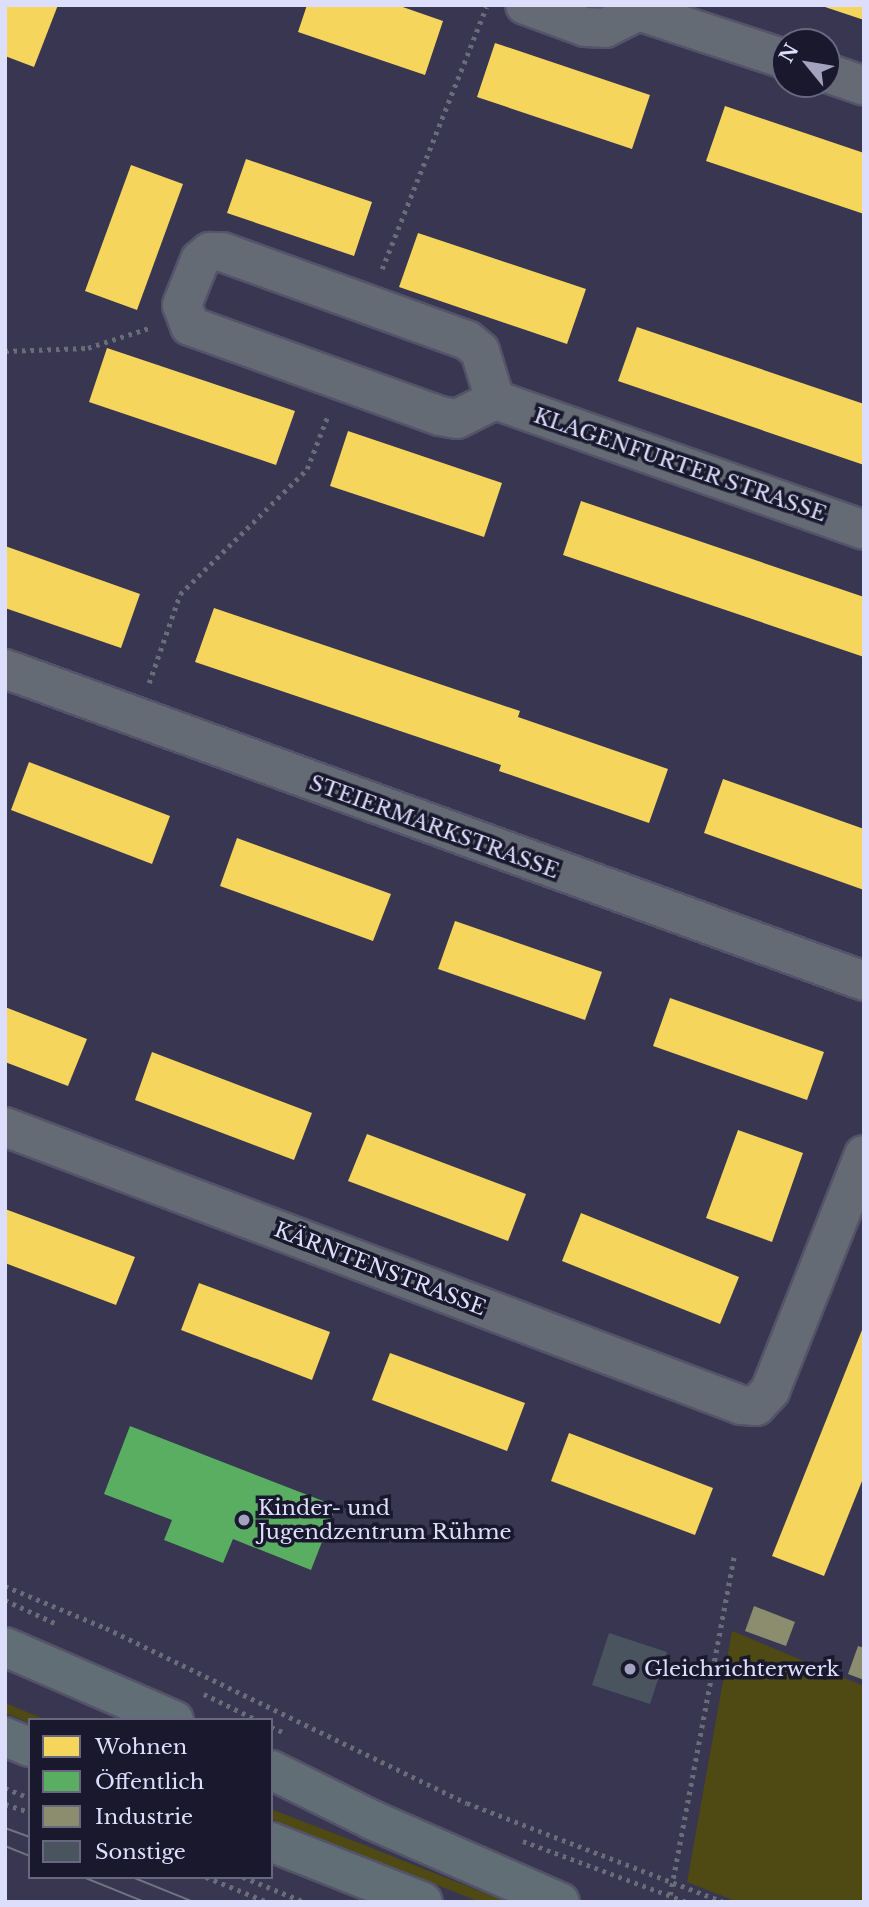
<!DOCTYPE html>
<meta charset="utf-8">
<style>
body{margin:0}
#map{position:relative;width:869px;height:1907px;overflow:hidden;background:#383650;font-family:"Libre Baskerville",serif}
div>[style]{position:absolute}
.green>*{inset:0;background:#4f4a13}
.homes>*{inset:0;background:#f6d55c}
.public>*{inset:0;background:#5aae61}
.industry>*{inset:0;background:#8c8c6e}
.building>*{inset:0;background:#49545f}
.path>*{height:4.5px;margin-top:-2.25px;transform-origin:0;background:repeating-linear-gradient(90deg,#686d78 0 3.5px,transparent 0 8.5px)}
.roads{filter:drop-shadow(2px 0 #545369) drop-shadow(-2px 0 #545369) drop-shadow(0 2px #545369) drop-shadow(0 -2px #545369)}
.minor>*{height:38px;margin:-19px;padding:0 19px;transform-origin:19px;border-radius:19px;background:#646b74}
.major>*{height:38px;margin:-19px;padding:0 19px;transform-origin:19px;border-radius:19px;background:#626e76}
.tram>*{height:2px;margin:-1px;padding:0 1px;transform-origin:1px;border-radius:1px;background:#707380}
.dots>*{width:19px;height:19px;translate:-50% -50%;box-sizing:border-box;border:4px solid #19182d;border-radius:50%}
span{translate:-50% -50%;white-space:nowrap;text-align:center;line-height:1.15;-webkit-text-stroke:7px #19182d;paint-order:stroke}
.street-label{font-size:21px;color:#dddefc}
.poi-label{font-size:21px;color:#dddefc}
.left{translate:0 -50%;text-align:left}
.frame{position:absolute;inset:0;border:7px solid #dddefc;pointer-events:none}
.legend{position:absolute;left:28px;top:1718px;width:245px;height:161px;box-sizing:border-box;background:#19182d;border:2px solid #676780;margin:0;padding:9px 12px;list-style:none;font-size:21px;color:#dddefc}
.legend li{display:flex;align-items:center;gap:14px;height:35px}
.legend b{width:35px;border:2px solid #676780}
.north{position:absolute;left:771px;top:28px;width:70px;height:70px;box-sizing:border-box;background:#19182d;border:2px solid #676780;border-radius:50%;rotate:300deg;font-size:19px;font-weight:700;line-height:28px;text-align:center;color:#dddefc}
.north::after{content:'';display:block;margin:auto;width:24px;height:32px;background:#a3a3c0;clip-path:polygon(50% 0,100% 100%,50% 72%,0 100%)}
</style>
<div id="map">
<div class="green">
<div style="clip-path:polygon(732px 1631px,864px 1686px,864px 1902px,738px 1902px,687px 1882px)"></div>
<div style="clip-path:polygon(5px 1703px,27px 1712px,47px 1720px,30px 1723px,5px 1713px)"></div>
<div style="clip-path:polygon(271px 1809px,369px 1847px,507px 1902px,480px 1902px,394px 1868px,271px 1819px)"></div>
</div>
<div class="homes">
<div style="clip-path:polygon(5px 5px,58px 5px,34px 67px,5px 56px)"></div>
<div style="clip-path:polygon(307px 5px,397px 5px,443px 21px,425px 75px,298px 32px)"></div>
<div style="clip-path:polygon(822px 5px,864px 5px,864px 20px,822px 6px)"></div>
<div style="clip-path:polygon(495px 43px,650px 95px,632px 149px,477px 97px)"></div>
<div style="clip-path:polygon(725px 106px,864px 153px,864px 214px,706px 161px)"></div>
<div style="clip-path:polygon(246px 159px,372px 202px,354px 256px,227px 213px)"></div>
<div style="clip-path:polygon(131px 165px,183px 184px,137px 310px,85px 291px)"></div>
<div style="clip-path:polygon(418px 233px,586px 289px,567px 344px,399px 287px)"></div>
<div style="clip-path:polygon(637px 327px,864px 404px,864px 465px,618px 381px)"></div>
<div style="clip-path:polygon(107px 348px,295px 411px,276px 465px,89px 402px)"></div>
<div style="clip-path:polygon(348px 431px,502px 483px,484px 537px,330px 486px)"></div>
<div style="clip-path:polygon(581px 501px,864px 597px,864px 657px,563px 555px)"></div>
<div style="clip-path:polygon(5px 546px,140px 594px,121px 648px,5px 608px)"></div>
<div style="clip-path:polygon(214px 608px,520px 711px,518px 717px,668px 769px,649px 823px,499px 771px,501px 765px,195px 662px)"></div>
<div style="clip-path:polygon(29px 762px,170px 816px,152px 864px,11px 810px)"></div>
<div style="clip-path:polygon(723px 779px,864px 829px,864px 890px,704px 833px)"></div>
<div style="clip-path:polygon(237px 838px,391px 894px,373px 941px,220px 886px)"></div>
<div style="clip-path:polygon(455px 921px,602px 972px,585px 1020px,438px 969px)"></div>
<div style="clip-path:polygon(670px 998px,824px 1052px,807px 1100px,653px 1046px)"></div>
<div style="clip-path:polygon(5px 1007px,87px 1039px,68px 1086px,5px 1062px)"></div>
<div style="clip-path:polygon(152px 1052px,312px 1113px,294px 1160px,135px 1100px)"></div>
<div style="clip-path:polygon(738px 1130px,803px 1153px,772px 1242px,706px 1218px)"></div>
<div style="clip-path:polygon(367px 1134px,526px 1194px,508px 1241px,348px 1181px)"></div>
<div style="clip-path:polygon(5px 1209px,135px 1257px,116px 1305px,5px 1263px)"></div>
<div style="clip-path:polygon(581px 1213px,739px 1277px,720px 1324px,562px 1261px)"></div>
<div style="clip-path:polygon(199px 1283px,330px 1332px,312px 1380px,181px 1330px)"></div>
<div style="clip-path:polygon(864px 1325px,864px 1476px,824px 1576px,772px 1556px)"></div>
<div style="clip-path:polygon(390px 1353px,525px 1403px,507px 1451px,372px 1400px)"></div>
<div style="clip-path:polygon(569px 1433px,713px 1488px,695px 1535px,551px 1481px)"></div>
</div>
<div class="public">
<div style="clip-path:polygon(130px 1426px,336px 1506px,311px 1570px,233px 1539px,223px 1563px,164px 1540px,172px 1520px,104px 1494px)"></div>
</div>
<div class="industry">
<div style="clip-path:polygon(754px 1606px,795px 1622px,786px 1646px,745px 1631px)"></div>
<div style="clip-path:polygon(858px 1646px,864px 1648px,864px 1680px,848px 1674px)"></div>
</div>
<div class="building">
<div style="clip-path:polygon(609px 1633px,667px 1652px,650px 1704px,592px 1685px)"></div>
</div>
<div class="path">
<div style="left:382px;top:269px;width:282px;rotate:-68.3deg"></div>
<div style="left:5px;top:351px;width:83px;rotate:-2.1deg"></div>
<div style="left:88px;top:348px;width:67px;rotate:-18.2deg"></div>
<div style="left:149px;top:683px;width:94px;rotate:-70.8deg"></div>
<div style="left:180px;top:594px;width:178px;rotate:-44.5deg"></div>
<div style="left:307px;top:469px;width:58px;rotate:-68.7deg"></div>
<div style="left:5px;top:1586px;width:109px;rotate:22.6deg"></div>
<div style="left:106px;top:1628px;width:401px;rotate:25.9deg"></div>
<div style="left:467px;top:1803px;width:274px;rotate:21.1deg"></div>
<div style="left:5px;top:1600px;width:57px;rotate:24.8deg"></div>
<div style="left:204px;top:1694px;width:59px;rotate:26.1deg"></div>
<div style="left:271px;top:1727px;width:13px;rotate:23deg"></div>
<div style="left:5px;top:1788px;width:27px;rotate:22deg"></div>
<div style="left:5px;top:1804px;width:26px;rotate:18deg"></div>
<div style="left:523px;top:1841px;width:175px;rotate:20.4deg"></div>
<div style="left:206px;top:1877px;width:67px;rotate:22deg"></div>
<div style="left:243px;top:1877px;width:67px;rotate:22deg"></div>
<div style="left:670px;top:1895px;width:346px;rotate:-79.3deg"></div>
</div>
<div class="roads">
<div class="minor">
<div style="left:525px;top:5px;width:64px;rotate:20.1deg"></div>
<div style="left:585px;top:27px;width:20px;rotate:3deg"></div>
<div style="left:605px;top:28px;width:37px;rotate:-27deg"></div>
<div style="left:638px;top:11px;width:155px;rotate:18.1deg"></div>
<div style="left:827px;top:73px;width:39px;rotate:19deg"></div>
<div style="left:210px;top:252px;width:12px"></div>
<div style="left:222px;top:252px;width:260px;rotate:19.8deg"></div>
<div style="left:467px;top:340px;width:17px;rotate:40deg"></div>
<div style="left:480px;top:351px;width:51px;rotate:73deg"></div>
<div style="left:495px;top:400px;width:42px;rotate:153.4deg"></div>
<div style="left:457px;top:419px;width:17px;rotate:-170deg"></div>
<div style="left:440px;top:416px;width:266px;rotate:-160.2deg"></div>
<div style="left:190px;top:326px;width:22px;rotate:-111deg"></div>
<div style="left:182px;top:305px;width:48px;rotate:-68.2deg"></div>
<div style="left:200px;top:260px;width:13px;rotate:-39deg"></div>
<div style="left:495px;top:400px;width:391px;rotate:19.4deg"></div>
<div style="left:5px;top:669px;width:914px;rotate:19.96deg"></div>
<div style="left:5px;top:1127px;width:787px;rotate:20.69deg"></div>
<div style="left:741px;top:1405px;width:15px;rotate:4deg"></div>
<div style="left:756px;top:1406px;width:21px;rotate:-47deg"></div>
<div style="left:770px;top:1391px;width:254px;rotate:-68.3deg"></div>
</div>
<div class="major">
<div style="left:5px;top:1647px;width:184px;rotate:23.4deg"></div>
<div style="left:5px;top:1737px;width:27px;rotate:22deg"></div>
<div style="left:271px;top:1770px;width:113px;rotate:26.3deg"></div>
<div style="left:372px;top:1820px;width:205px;rotate:23.6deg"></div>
<div style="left:271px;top:1842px;width:163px;rotate:21.5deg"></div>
</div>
</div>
<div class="tram">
<div style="left:5px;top:1828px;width:27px;rotate:20deg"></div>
<div style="left:5px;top:1846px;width:27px;rotate:22deg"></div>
<div style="left:83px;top:1877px;width:67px;rotate:22deg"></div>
<div style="left:132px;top:1877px;width:67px;rotate:22deg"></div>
</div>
<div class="dots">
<div style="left:244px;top:1520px;background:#a3a3c0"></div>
<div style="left:630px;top:1669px;background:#a3a3c0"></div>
</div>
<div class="street-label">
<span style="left:680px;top:465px;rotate:19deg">KLAGENFURTER STRASSE</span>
<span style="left:434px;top:827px;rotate:20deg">STEIERMARKSTRASSE</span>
<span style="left:380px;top:1269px;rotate:21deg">KÄRNTENSTRASSE</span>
</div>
<div class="poi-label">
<span class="left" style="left:258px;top:1520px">Kinder- und<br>Jugendzentrum Rühme</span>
<span class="left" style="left:644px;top:1669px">Gleichrichterwerk</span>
</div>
<div class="frame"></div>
<ul class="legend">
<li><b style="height:19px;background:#f6d55c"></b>Wohnen</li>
<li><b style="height:19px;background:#5aae61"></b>Öffentlich</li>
<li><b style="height:19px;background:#8c8c6e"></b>Industrie</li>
<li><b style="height:19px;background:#49545f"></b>Sonstige</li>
</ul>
<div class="north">N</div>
</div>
